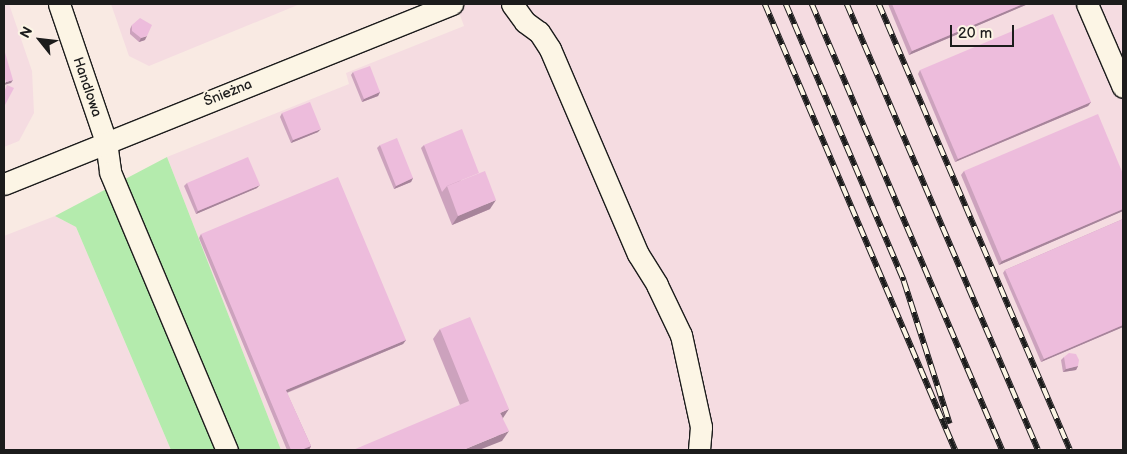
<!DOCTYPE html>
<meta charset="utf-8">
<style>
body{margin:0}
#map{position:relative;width:1127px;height:454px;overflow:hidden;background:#f9eae3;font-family:"Balsamiq Sans",sans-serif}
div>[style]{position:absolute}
.built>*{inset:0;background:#f5dce1}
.green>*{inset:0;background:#b4ebad}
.roads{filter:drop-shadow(1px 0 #1c1c1c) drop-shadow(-1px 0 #1c1c1c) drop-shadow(0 1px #1c1c1c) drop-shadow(0 -1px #1c1c1c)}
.minor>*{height:21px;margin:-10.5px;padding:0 10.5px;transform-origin:10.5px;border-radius:10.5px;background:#fcf5e5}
.rail>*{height:5.5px;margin-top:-2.75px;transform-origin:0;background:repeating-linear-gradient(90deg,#fcf5e5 0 11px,#1c1c1c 0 22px);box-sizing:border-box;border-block:1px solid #1c1c1c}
.wall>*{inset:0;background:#cca2bd}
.shaded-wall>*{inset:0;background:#a6849a}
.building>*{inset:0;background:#edbcdc}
span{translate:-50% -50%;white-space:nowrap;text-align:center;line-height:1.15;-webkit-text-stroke:4px #fcf5e5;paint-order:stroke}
.street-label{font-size:14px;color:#1c1c1c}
.frame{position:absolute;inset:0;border:5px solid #1c1c1c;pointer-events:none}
.north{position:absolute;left:15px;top:15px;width:50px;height:50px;-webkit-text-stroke:4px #fcf5e5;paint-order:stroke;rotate:299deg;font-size:14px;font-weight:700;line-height:20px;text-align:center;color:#1c1c1c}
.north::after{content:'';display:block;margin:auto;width:18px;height:22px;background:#1c1c1c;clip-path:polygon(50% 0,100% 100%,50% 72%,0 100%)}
.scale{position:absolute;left:950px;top:25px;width:64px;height:22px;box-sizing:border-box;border:2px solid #1c1c1c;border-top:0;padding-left:6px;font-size:15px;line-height:18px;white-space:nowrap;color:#1c1c1c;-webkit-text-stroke:4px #fcf5e5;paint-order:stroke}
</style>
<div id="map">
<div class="built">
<div style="clip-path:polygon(4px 4px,9px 4px,32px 71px,34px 113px,19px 141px,4px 147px)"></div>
<div style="clip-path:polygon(111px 4px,300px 4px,149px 66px,129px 56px)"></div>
<div style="clip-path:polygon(456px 4px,1123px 4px,1123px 450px,281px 450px,167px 157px,349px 84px,346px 73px,464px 26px)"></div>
<div style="clip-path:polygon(55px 216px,76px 227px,171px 450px,4px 450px,4px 236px)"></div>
</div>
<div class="green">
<div style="clip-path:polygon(167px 157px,281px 450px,171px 450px,76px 227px,55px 216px)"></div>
</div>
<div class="roads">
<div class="minor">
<div style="left:59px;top:4px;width:146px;rotate:71.2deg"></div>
<div style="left:106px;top:142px;width:30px;rotate:82deg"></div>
<div style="left:110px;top:172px;width:302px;rotate:67.2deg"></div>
<div style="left:512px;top:4px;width:22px;rotate:54deg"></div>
<div style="left:525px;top:22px;width:17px;rotate:36deg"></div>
<div style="left:539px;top:32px;width:20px;rotate:57deg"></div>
<div style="left:550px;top:49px;width:223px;rotate:66.8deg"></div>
<div style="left:638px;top:254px;width:36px;rotate:58deg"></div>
<div style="left:657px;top:285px;width:55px;rotate:64.4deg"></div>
<div style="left:681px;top:335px;width:94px;rotate:77.7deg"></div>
<div style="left:701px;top:427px;width:23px;rotate:95deg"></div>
<div style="left:1087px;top:4px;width:90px;rotate:66.6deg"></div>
<div style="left:4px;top:184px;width:483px;rotate:-21.9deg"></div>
</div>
</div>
<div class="rail">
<div style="left:765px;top:4px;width:485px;rotate:66.9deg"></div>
<div style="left:786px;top:4px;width:301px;rotate:66.9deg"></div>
<div style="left:904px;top:281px;width:150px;rotate:72.2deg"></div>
<div style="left:812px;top:4px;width:485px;rotate:66.9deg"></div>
<div style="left:847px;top:4px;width:485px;rotate:66.8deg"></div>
<div style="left:879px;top:4px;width:485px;rotate:66.8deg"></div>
</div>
<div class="wall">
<div style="clip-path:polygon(888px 4px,1028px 4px,909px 55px)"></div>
<div style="clip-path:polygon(132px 25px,145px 40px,139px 42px,130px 34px,130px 29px)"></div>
<div style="clip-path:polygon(920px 70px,1091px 102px,1088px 106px,955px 162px,918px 74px)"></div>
<div style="clip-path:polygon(353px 72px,380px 92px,378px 96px,362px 102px,351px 75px)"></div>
<div style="clip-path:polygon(282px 113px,318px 132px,291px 143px,280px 117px)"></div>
<div style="clip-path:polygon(380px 145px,413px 178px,411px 182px,394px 189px,377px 148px)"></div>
<div style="clip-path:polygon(424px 145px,490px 209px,452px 225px,421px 148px)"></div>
<div style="clip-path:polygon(964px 171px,1123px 174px,1123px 211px,999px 265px,961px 175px)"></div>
<div style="clip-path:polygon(187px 183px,257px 188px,196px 214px,184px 186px)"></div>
<div style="clip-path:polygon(1123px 219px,1123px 327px,1041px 362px,1003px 273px,1005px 270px)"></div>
<div style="clip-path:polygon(201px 234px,406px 340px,403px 344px,287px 393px,311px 446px,309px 450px,287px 450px,199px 238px)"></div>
<div style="clip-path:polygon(440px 329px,503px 418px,502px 441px,460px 405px,433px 339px)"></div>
<div style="clip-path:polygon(1064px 357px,1078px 366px,1076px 370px,1063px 372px,1061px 360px)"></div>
</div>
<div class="shaded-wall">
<div style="clip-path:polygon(1023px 4px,1028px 4px,909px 55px,912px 51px)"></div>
<div style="clip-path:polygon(147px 36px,145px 40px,139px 42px,141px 38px)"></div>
<div style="clip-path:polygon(13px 80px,11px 83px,4px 85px,6px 82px)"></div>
<div style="clip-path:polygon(380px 92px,378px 96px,362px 102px,364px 99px)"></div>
<div style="clip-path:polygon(1091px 102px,1088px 106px,955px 162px,958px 159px)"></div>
<div style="clip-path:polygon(321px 129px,318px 132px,291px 143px,293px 140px)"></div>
<div style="clip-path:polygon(413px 178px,411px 182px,394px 189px,396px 186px)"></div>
<div style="clip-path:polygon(260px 185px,257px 188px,196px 214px,198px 211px)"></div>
<div style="clip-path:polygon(496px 200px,490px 209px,452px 225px,458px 216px)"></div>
<div style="clip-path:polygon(1123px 209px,1123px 211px,999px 265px,1002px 261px)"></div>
<div style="clip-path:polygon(1123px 325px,1123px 327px,1041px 362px,1044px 359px)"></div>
<div style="clip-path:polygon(406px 340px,403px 344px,283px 394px,286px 390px)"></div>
<div style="clip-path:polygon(1078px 366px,1076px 370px,1063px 372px,1066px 369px)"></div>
<div style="clip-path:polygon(509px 409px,503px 418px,500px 413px)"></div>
<div style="clip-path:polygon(509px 431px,502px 441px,479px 450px,463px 450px)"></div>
<div style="clip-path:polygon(311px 446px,309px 450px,301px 450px)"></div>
</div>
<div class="building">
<div style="clip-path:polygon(892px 4px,1023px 4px,912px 51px)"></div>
<div style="clip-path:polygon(1053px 14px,1091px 102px,958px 159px,920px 70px)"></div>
<div style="clip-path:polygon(140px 18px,152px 25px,147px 36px,141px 38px,132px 31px,132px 25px)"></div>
<div style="clip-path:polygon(4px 49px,13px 80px,6px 82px,4px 76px)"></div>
<div style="clip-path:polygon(370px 66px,380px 92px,364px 99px,353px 72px)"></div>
<div style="clip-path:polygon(7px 85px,14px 88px,5px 105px,4px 104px,4px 92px)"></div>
<div style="clip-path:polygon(310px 102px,321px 129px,293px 140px,282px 113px)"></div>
<div style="clip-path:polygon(1098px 114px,1123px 174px,1123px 209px,1002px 261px,964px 171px)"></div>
<div style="clip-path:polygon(462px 129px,479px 173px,447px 186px,442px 192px,424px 145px)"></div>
<div style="clip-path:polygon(397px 138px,413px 178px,396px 186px,380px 145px)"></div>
<div style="clip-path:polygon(248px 157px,260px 185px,198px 211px,187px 183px)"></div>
<div style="clip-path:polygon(485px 171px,496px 200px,458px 216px,447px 186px)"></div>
<div style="clip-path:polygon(338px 177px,406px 340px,286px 390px,311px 446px,301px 450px,291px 450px,201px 234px)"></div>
<div style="clip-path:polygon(1123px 219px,1123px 325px,1044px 359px,1005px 270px)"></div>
<div style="clip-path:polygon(470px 317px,509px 409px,500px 413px,509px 431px,463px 450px,353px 450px,469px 401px,440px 329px)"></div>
<div style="clip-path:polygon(1069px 353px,1076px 354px,1079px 360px,1078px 366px,1066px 369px,1064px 357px)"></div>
</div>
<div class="street-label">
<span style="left:87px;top:87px;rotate:71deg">Handlowa</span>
<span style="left:228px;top:93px;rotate:-22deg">Śnieżna</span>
</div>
<div class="frame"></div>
<div class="north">N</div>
<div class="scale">20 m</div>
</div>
